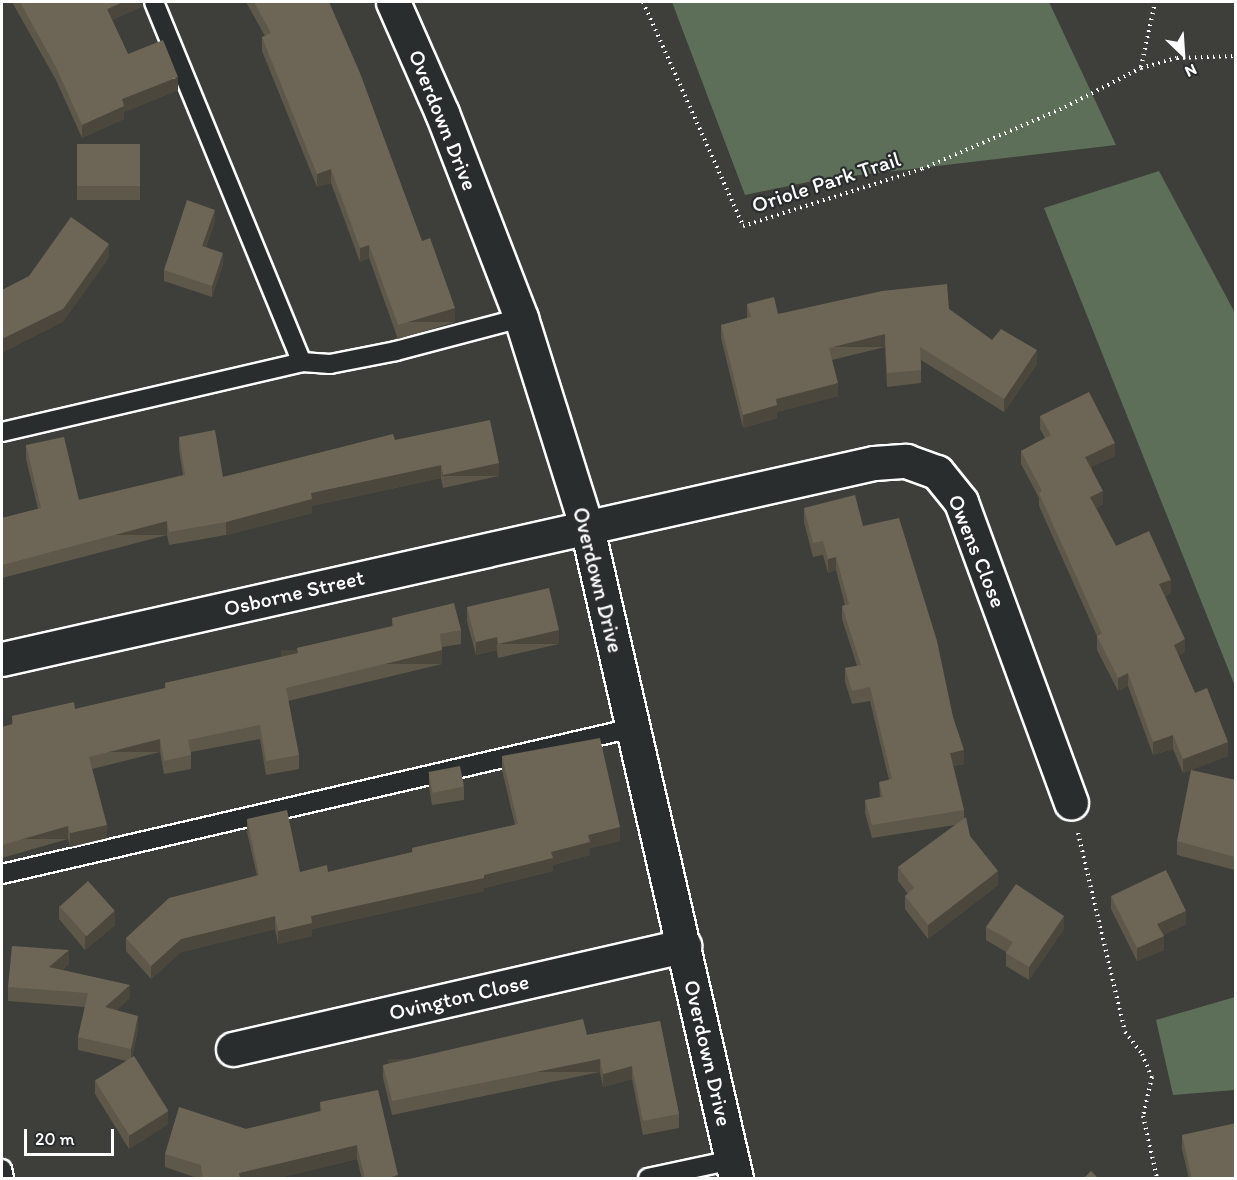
<!DOCTYPE html>
<style>
body{margin:0}
#map{position:relative;width:1237px;height:1180px;overflow:hidden;background:#3e3e3a;font-family:Itim,sans-serif}
div>[style]{position:absolute}
.green>*{inset:0;background:#5d6f58}
.path>*{height:4px;margin-top:-2px;transform-origin:0;background:repeating-linear-gradient(90deg,#fff 0 1.5px,transparent 0 6px)}
.roads{filter:drop-shadow(2px 0 #fff) drop-shadow(-2px 0 #fff) drop-shadow(0 2px #fff) drop-shadow(0 -2px #fff)}
.lane>*{height:18px;margin:-9px;padding:0 9px;transform-origin:9px;border-radius:9px;background:#2a2d2e}
.street>*{height:33px;margin:-16.5px;padding:0 16.5px;transform-origin:16.5px;border-radius:16.5px;background:#2a2d2e}
.secondary>*{height:33px;margin:-16.5px;padding:0 16.5px;transform-origin:16.5px;border-radius:16.5px;background:#2a2d2e}
.wall>*{inset:0;background:#5e584a;transform-origin:0 0}
.shaded-wall>*{inset:0;background:#4c473c;transform-origin:0 0}
.building>*{inset:0;background:#6d6656;transform-origin:0 0}
span{translate:-50% -50%;white-space:nowrap;text-align:center;line-height:1.15;-webkit-text-stroke:4.5px #2a2d2e;paint-order:stroke}
.street-label{font-size:22px;color:#fff}
.frame{position:absolute;inset:0;border:3px solid #fff;pointer-events:none}
.north{position:absolute;left:1153px;top:24px;width:60px;height:60px;-webkit-text-stroke:4px #2a2d2e;paint-order:stroke;rotate:155deg;font-size:16px;font-weight:700;line-height:24px;text-align:center;color:#fff}
.north::after{content:'';display:block;margin:auto;width:21px;height:27px;background:#fff;clip-path:polygon(50% 0,100% 100%,50% 72%,0 100%)}
.scale{position:absolute;left:24px;top:1129px;width:90px;height:27px;box-sizing:border-box;border:3px solid #fff;border-top:0;padding-left:8px;font-size:18px;line-height:21px;white-space:nowrap;color:#fff;-webkit-text-stroke:4px #2a2d2e;paint-order:stroke}
</style>
<div id="map">
<div class="green">
<i style="clip-path:polygon(672px 2px,1049px 2px,1116px 145px,818px 180px,745px 195px)"></i>
<i style="clip-path:polygon(1159px 171px,1235px 313px,1235px 686px,1044px 208px)"></i>
<i style="clip-path:polygon(1235px 997px,1235px 1090px,1173px 1095px,1156px 1020px)"></i>
</div>
<div class="path">
<i style="left:643px;top:2px;width:245px;rotate:65.9deg"></i>
<i style="left:743px;top:226px;width:188px;rotate:-17.7deg"></i>
<i style="left:922px;top:169px;width:156px;rotate:-23.4deg"></i>
<i style="left:1065px;top:107px;width:85px;rotate:-27.2deg"></i>
<i style="left:1141px;top:68px;width:37px;rotate:-16deg"></i>
<i style="left:1177px;top:58px;width:59px;rotate:-1.9deg"></i>
<i style="left:1141px;top:67px;width:66px;rotate:-77.8deg"></i>
<i style="left:1078px;top:833px;width:204px;rotate:76.7deg"></i>
<i style="left:1125px;top:1032px;width:28px;rotate:52deg"></i>
<i style="left:1142px;top:1054px;width:25px;rotate:67deg"></i>
<i style="left:1152px;top:1077px;width:40px;rotate:103deg"></i>
<i style="left:1143px;top:1116px;width:64px;rotate:77.3deg"></i>
</div>
<div class="roads">
<div class="lane">
<i style="left:154px;top:2px;width:389px;rotate:67.7deg"></i>
<i style="left:2px;top:432px;width:308px;rotate:-13.1deg"></i>
<i style="left:302px;top:362px;width:28px;rotate:4deg"></i>
<i style="left:330px;top:364px;width:67px;rotate:-11.1deg"></i>
<i style="left:396px;top:351px;width:129px;rotate:-14.8deg"></i>
<i style="left:2px;top:874px;width:648px;rotate:-13.03deg"></i>
<i style="left:2px;top:1169px;width:9px;rotate:77deg"></i>
<i style="left:648px;top:1178px;width:86px;rotate:-12.1deg"></i>
</div>
<div class="street">
<i style="left:2px;top:659px;width:894px;rotate:-12.67deg"></i>
<i style="left:874px;top:463px;width:32px;rotate:-4deg"></i>
<i style="left:906px;top:461px;width:33px;rotate:20deg"></i>
<i style="left:937px;top:472px;width:38px;rotate:51deg"></i>
<i style="left:961px;top:502px;width:320px;rotate:69.9deg"></i>
<i style="left:233px;top:1049px;width:463px;rotate:-12.9deg"></i>
</div>
<div class="secondary">
<i style="left:393px;top:2px;width:121px;rotate:66.2deg"></i>
<i style="left:442px;top:113px;width:220px;rotate:68.9deg"></i>
<i style="left:521px;top:318px;width:220px;rotate:72.6deg"></i>
<i style="left:587px;top:528px;width:667px;rotate:77.09deg"></i>
</div>
</div>
<div class="wall">
<i style="clip-path:polygon(12px 2px,143px 2px,143px 6px,112px 20px,128px 54px,178px 90px,124px 112px,124px 119px,82px 138px,56px 80px)"></i>
<i style="clip-path:polygon(246px 2px,329px 2px,422px 241px,455px 322px,398px 339px,369px 258px,360px 262px,331px 183px,317px 187px,262px 51px,262px 37px,265px 36px)"></i>
<i style="left:140px;top:144px;width:56px;height:63px;rotate:90deg"></i>
<i style="clip-path:polygon(215px 221px,206px 247px,223px 264px,212px 297px,164px 281px,164px 270px)"></i>
<i style="clip-path:polygon(747px 304px,778px 314px,949px 309px,992px 340px,1037px 364px,1004px 412px,921px 360px,921px 383px,887px 387px,885px 347px,832px 360px,838px 396px,777px 412px,777px 418px,743px 428px,721px 338px,721px 325px,747px 318px)"></i>
<i style="clip-path:polygon(1040px 416px,1115px 456px,1091px 467px,1103px 504px,1096px 508px,1116px 546px,1171px 593px,1165px 596px,1185px 652px,1178px 656px,1195px 693px,1228px 756px,1183px 773px,1173px 749px,1153px 755px,1128px 686px,1118px 691px,1097px 650px,1097px 636px,1039px 506px,1039px 498px,1021px 464px,1021px 451px,1045px 438px,1040px 429px)"></i>
<i style="clip-path:polygon(179px 437px,223px 477px,395px 440px,499px 476px,443px 488px,441px 478px,312px 506px,312px 513px,226px 535px,169px 545px,167px 535px,2px 578px,2px 518px,38px 509px,26px 459px,26px 445px,79px 500px,183px 475px,179px 450px)"></i>
<i style="clip-path:polygon(804px 508px,863px 526px,953px 717px,964px 764px,953px 766px,964px 810px,964px 818px,970px 836px,998px 885px,928px 939px,905px 909px,905px 896px,908px 894px,898px 881px,898px 867px,955px 825px,872px 838px,865px 813px,865px 800px,880px 797px,879px 782px,889px 780px,870px 701px,852px 704px,845px 682px,845px 668px,857px 666px,842px 619px,842px 606px,845px 605px,836px 570px,828px 573px,823px 555px,813px 557px,804px 522px)"></i>
<i style="clip-path:polygon(467px 607px,559px 644px,498px 658px,497px 650px,476px 655px,467px 621px)"></i>
<i style="clip-path:polygon(392px 618px,461px 630px,461px 644px,442px 647px,442px 664px,288px 701px,299px 755px,299px 769px,266px 775px,260px 739px,191px 752px,191px 769px,164px 774px,160px 752px,92px 769px,107px 838px,70px 847px,68px 839px,2px 858px,2px 727px,12px 724px,12px 716px,75px 709px,165px 688px,165px 683px,297px 654px,297px 648px,392px 626px)"></i>
<i style="clip-path:polygon(502px 756px,620px 841px,590px 848px,590px 855px,553px 865px,553px 871px,484px 888px,484px 891px,312px 929px,312px 936px,278px 944px,275px 929px,181px 952px,151px 979px,126px 951px,126px 938px,257px 876px,247px 832px,247px 819px,300px 872px,328px 872px,412px 852px,412px 848px,515px 825px,502px 770px)"></i>
<i style="clip-path:polygon(429px 773px,464px 787px,464px 800px,432px 805px,429px 787px)"></i>
<i style="clip-path:polygon(1236px 780px,1235px 870px,1177px 855px,1177px 841px)"></i>
<i style="clip-path:polygon(1111px 896px,1186px 924px,1163px 935px,1164px 950px,1137px 961px,1111px 909px)"></i>
<i style="clip-path:polygon(59px 906px,115px 925px,85px 950px,59px 919px)"></i>
<i style="clip-path:polygon(986px 927px,1064px 929px,1029px 980px,1006px 966px,1006px 952px,986px 940px)"></i>
<i style="clip-path:polygon(69px 964px,62px 970px,130px 998px,116px 1010px,138px 1029px,132px 1058px,168px 1124px,129px 1149px,95px 1094px,95px 1081px,127px 1061px,78px 1050px,78px 1037px,85px 1007px,8px 1001px,8px 987px)"></i>
<i style="clip-path:polygon(660px 1021px,679px 1114px,679px 1128px,643px 1135px,632px 1079px,603px 1087px,600px 1072px,392px 1115px,383px 1078px,383px 1065px,587px 1035px)"></i>
<i style="clip-path:polygon(320px 1102px,398px 1179px,362px 1179px,357px 1159px,274px 1179px,200px 1179px,165px 1167px,165px 1154px,246px 1129px,320px 1111px)"></i>
<i style="clip-path:polygon(1182px 1135px,1236px 1179px,1189px 1179px,1182px 1149px)"></i>
</div>
<div class="shaded-wall">
<i style="clip-path:polygon(2px 2px,8px 2px,2px 5px)"></i>
<i style="clip-path:polygon(123px 2px,143px 2px,143px 6px,107px 22px,107px 9px)"></i>
<i style="clip-path:polygon(178px 77px,178px 90px,124px 112px,124px 119px,82px 138px,82px 125px,122px 99px)"></i>
<i style="clip-path:polygon(331px 169px,331px 183px,317px 187px,317px 174px)"></i>
<i style="clip-path:polygon(215px 210px,215px 221px,202px 257px,202px 246px)"></i>
<i style="clip-path:polygon(109px 244px,109px 258px,63px 322px,2px 353px,2px 339px)"></i>
<i style="clip-path:polygon(369px 245px,369px 258px,360px 262px,360px 248px)"></i>
<i style="clip-path:polygon(223px 253px,223px 264px,212px 297px,212px 286px)"></i>
<i style="left:455px;top:308px;width:14px;height:59px;rotate:90deg"></i>
<i style="left:885px;top:334px;width:13px;height:58px;rotate:90deg"></i>
<i style="clip-path:polygon(1037px 350px,1037px 364px,1004px 412px,1004px 399px)"></i>
<i style="clip-path:polygon(838px 383px,838px 396px,777px 412px,777px 418px,743px 428px,743px 415px,776px 399px)"></i>
<i style="clip-path:polygon(1115px 443px,1115px 456px,1085px 470px,1085px 457px)"></i>
<i style="left:499px;top:463px;width:13px;height:57px;rotate:90deg"></i>
<i style="clip-path:polygon(441px 465px,441px 478px,312px 506px,312px 513px,226px 535px,226px 522px,311px 493px)"></i>
<i style="clip-path:polygon(1103px 491px,1103px 504px,1090px 511px,1090px 497px)"></i>
<i style="left:167px;top:521px;width:14px;height:160px;rotate:90deg"></i>
<i style="clip-path:polygon(836px 557px,836px 570px,828px 573px,828px 559px)"></i>
<i style="clip-path:polygon(1171px 580px,1171px 593px,1159px 598px,1159px 584px)"></i>
<i style="left:559px;top:630px;width:14px;height:63px;rotate:90deg"></i>
<i style="clip-path:polygon(497px 637px,497px 650px,476px 655px,476px 642px)"></i>
<i style="clip-path:polygon(1185px 639px,1185px 652px,1174px 659px,1174px 645px)"></i>
<i style="left:442px;top:650px;width:14px;height:161px;rotate:90deg"></i>
<i style="clip-path:polygon(1128px 673px,1128px 686px,1118px 691px,1118px 678px)"></i>
<i style="clip-path:polygon(1173px 735px,1173px 749px,1153px 755px,1153px 742px)"></i>
<i style="left:160px;top:739px;width:13px;height:73px;rotate:90deg"></i>
<i style="clip-path:polygon(1228px 742px,1228px 756px,1183px 773px,1183px 759px)"></i>
<i style="clip-path:polygon(964px 750px,964px 764px,950px 767px,950px 753px)"></i>
<i style="clip-path:polygon(107px 825px,107px 838px,70px 847px,70px 833px)"></i>
<i style="left:68px;top:826px;width:13px;height:69px;rotate:90deg"></i>
<i style="clip-path:polygon(620px 827px,620px 841px,590px 848px,590px 855px,553px 865px,553px 871px,484px 888px,484px 891px,312px 929px,312px 936px,278px 944px,278px 931px,311px 916px,484px 875px,551px 852px,588px 835px)"></i>
<i style="clip-path:polygon(998px 871px,998px 885px,928px 939px,928px 925px)"></i>
<i style="clip-path:polygon(115px 911px,115px 925px,85px 950px,85px 937px)"></i>
<i style="clip-path:polygon(1186px 911px,1186px 924px,1157px 938px,1157px 924px)"></i>
<i style="clip-path:polygon(275px 916px,275px 929px,181px 952px,151px 979px,151px 966px,181px 939px)"></i>
<i style="clip-path:polygon(1064px 916px,1064px 929px,1029px 980px,1029px 967px)"></i>
<i style="clip-path:polygon(1164px 936px,1164px 950px,1137px 961px,1137px 948px)"></i>
<i style="clip-path:polygon(69px 950px,69px 964px,49px 980px,49px 967px)"></i>
<i style="clip-path:polygon(130px 985px,130px 998px,105px 1021px,105px 1007px)"></i>
<i style="clip-path:polygon(138px 1016px,138px 1029px,131px 1062px,131px 1049px)"></i>
<i style="left:600px;top:1059px;width:13px;height:212px;rotate:90deg"></i>
<i style="clip-path:polygon(632px 1066px,632px 1079px,603px 1087px,603px 1074px)"></i>
<i style="clip-path:polygon(168px 1111px,168px 1124px,129px 1149px,129px 1135px)"></i>
<i style="clip-path:polygon(357px 1145px,357px 1159px,274px 1179px,239px 1179px,239px 1173px)"></i>
<i style="clip-path:polygon(398px 1175px,398px 1179px,384px 1179px)"></i>
</div>
<div class="building">
<i style="clip-path:polygon(20px 2px,123px 2px,107px 9px,128px 54px,163px 40px,178px 77px,122px 99px,124px 106px,82px 125px,56px 67px)"></i>
<i style="clip-path:polygon(254px 2px,329px 2px,360px 73px,422px 241px,430px 238px,455px 308px,398px 325px,369px 245px,360px 248px,331px 169px,317px 174px,262px 37px,271px 33px)"></i>
<i style="left:140px;top:144px;width:42px;height:63px;rotate:90deg"></i>
<i style="clip-path:polygon(187px 200px,215px 210px,202px 246px,223px 253px,212px 286px,164px 270px)"></i>
<i style="clip-path:polygon(71px 217px,109px 244px,63px 309px,2px 339px,2px 290px,29px 276px)"></i>
<i style="clip-path:polygon(947px 284px,949px 309px,992px 340px,1001px 329px,1037px 350px,1004px 399px,920px 347px,921px 370px,887px 373px,885px 334px,829px 348px,838px 383px,776px 399px,777px 405px,743px 415px,721px 325px,751px 317px,747px 304px,774px 297px,778px 314px,882px 291px)"></i>
<i style="clip-path:polygon(1089px 392px,1115px 443px,1085px 457px,1103px 491px,1090px 497px,1116px 546px,1149px 531px,1171px 580px,1159px 584px,1185px 639px,1174px 645px,1195px 693px,1207px 688px,1228px 742px,1183px 759px,1173px 735px,1153px 742px,1128px 673px,1118px 678px,1097px 636px,1102px 634px,1039px 493px,1042px 491px,1021px 451px,1051px 435px,1040px 416px)"></i>
<i style="clip-path:polygon(490px 420px,499px 463px,443px 475px,441px 465px,311px 493px,312px 499px,226px 522px,169px 532px,167px 521px,2px 565px,2px 518px,41px 508px,26px 445px,64px 437px,79px 500px,185px 475px,179px 437px,215px 430px,223px 477px,393px 434px,395px 440px)"></i>
<i style="clip-path:polygon(855px 495px,863px 526px,899px 518px,937px 641px,953px 717px,964px 750px,950px 753px,964px 810px,872px 825px,865px 800px,883px 797px,879px 782px,892px 779px,870px 687px,852px 691px,845px 668px,861px 665px,842px 606px,849px 604px,836px 557px,828px 559px,823px 541px,813px 543px,804px 508px)"></i>
<i style="clip-path:polygon(549px 588px,559px 630px,498px 644px,497px 637px,476px 642px,467px 607px)"></i>
<i style="clip-path:polygon(454px 603px,461px 630px,440px 634px,442px 650px,286px 688px,299px 755px,266px 761px,260px 725px,188px 740px,191px 755px,164px 761px,160px 739px,89px 757px,107px 825px,70px 833px,68px 826px,2px 845px,2px 727px,13px 724px,12px 716px,74px 702px,75px 709px,166px 688px,165px 683px,298px 653px,297px 648px,394px 626px,392px 618px)"></i>
<i style="clip-path:polygon(600px 738px,620px 827px,588px 835px,590px 842px,551px 852px,553px 858px,484px 875px,484px 878px,311px 916px,312px 923px,278px 931px,275px 916px,181px 939px,151px 966px,126px 938px,169px 898px,259px 875px,247px 819px,287px 810px,300px 872px,327px 865px,328px 872px,413px 852px,412px 848px,518px 824px,502px 756px)"></i>
<i style="left:460px;top:766px;width:21px;height:32px;rotate:79deg"></i>
<i style="clip-path:polygon(1191px 770px,1236px 780px,1235px 857px,1177px 841px)"></i>
<i style="clip-path:polygon(966px 817px,970px 836px,998px 871px,928px 925px,905px 896px,914px 888px,898px 867px)"></i>
<i style="clip-path:polygon(1166px 870px,1186px 911px,1157px 924px,1164px 936px,1137px 948px,1111px 896px)"></i>
<i style="left:88px;top:881px;width:40px;height:38px;rotate:48deg"></i>
<i style="clip-path:polygon(1016px 884px,1064px 916px,1029px 967px,1006px 953px,1013px 942px,986px 927px)"></i>
<i style="clip-path:polygon(12px 946px,69px 950px,49px 967px,130px 985px,105px 1007px,138px 1016px,131px 1049px,78px 1037px,88px 993px,8px 987px)"></i>
<i style="clip-path:polygon(583px 1019px,587px 1035px,660px 1021px,679px 1114px,643px 1121px,632px 1066px,603px 1074px,600px 1059px,392px 1101px,383px 1065px)"></i>
<i style="left:134px;top:1056px;width:65px;height:46px;rotate:58deg"></i>
<i style="clip-path:polygon(378px 1090px,398px 1175px,384px 1179px,365px 1179px,357px 1145px,239px 1173px,240px 1179px,203px 1179px,201px 1165px,165px 1154px,179px 1107px,246px 1129px,322px 1111px,320px 1102px)"></i>
<i style="clip-path:polygon(1236px 1123px,1236px 1179px,1192px 1179px,1182px 1135px)"></i>
<i style="clip-path:polygon(1091px 1171px,1099px 1179px,1083px 1179px)"></i>
</div>
<div class="street-label">
<span style="left:443px;top:120px;rotate:68deg">Overdown Drive</span>
<span style="left:826px;top:182px;rotate:-18deg">Oriole Park Trail</span>
<span style="left:977px;top:551px;rotate:68deg">Owens Close</span>
<span style="left:598px;top:580px;rotate:76deg">Overdown Drive</span>
<span style="left:294px;top:593px;rotate:-13deg">Osborne Street</span>
<span style="left:459px;top:997px;rotate:-13deg">Ovington Close</span>
<span style="left:708px;top:1053px;rotate:77deg">Overdown Drive</span>
</div>
<div class="frame"></div>
<div class="north">N</div>
<div class="scale">20 m</div>
</div>
